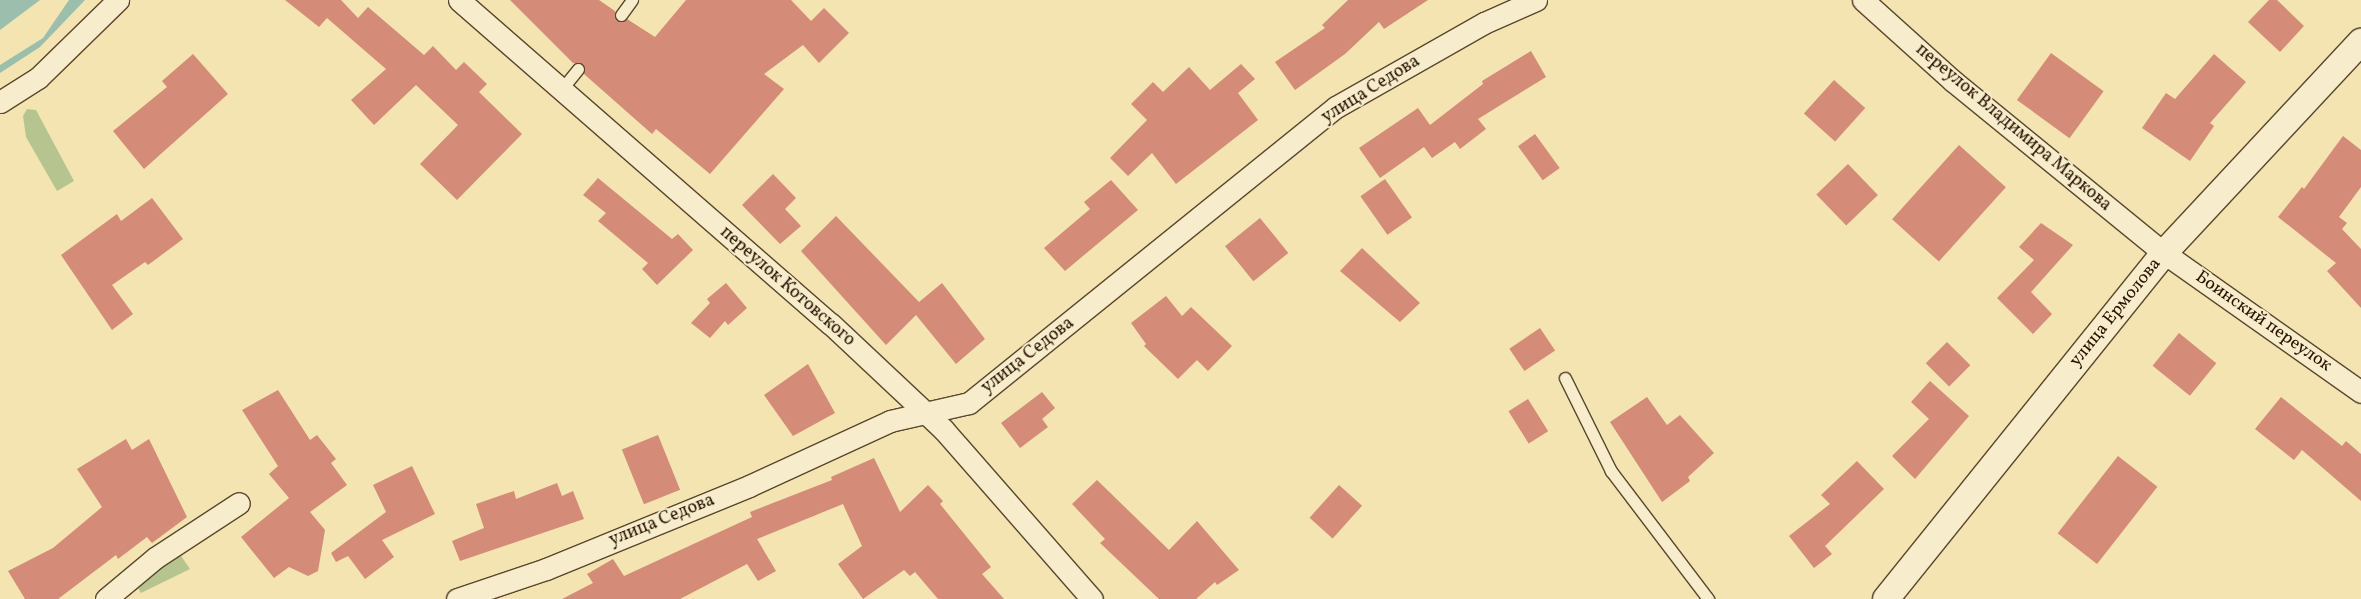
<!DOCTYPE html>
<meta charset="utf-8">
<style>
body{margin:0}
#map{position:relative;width:2361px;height:599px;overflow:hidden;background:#f3e4b1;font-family:Vollkorn,serif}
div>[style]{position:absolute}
.green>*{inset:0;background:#b6c58f}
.water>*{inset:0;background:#9bbead}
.building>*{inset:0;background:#d48b77;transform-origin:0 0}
.roads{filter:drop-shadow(1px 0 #5a472d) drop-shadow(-1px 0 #5a472d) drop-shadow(0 1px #5a472d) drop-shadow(0 -1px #5a472d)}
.service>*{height:11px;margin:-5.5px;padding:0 5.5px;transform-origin:5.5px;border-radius:5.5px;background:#f7edcc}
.minor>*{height:21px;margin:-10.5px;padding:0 10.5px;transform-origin:10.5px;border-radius:10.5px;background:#f7edcc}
.tertiary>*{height:26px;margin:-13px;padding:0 13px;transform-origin:13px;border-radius:13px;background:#f7edcc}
span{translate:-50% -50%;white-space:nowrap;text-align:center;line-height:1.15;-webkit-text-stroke:4px #f7edcc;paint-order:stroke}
.street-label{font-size:18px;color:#271301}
</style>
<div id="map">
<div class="green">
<i style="clip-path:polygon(27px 109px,36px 110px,74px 181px,57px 191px,26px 137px,23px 116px)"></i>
<i style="clip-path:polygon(177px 550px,190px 569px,141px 593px,133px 580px)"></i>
</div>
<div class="water">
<i style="clip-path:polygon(0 0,40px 0,0 30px)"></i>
<i style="clip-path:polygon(69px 0,85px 0,40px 47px,0 73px,0 65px,43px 38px)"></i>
</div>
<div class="building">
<i style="clip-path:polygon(285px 0,341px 0,358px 18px,368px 7px,424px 55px,433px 46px,456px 70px,464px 62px,487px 84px,479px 92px,522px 134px,457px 200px,420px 164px,458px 125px,416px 85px,374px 125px,351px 100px,386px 69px,327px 18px,319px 27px)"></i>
<i style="clip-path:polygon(510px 0,599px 0,615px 11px,617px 21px,627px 19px,655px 37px,686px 0,791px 0,811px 21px,824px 8px,849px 33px,819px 63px,803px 45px,764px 74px,784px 89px,710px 174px,656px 129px,652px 134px,584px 74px,583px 64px,573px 63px)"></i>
<i style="clip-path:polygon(1348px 0,1428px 0,1384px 29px,1379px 22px,1345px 54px,1295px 90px,1275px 62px,1325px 28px,1322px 25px)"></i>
<i style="clip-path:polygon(2269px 0,2277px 0,2304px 26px,2280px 52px,2248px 22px)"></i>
<i style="clip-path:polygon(1531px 51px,1546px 77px,1478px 119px,1486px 129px,1460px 149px,1455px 142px,1432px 158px,1424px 147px,1380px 178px,1359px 148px,1418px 108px,1430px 125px,1483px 84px,1482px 81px)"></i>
<i style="left:2051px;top:53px;width:65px;height:58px;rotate:36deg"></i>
<i style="clip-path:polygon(193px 54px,228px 94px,144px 169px,113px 131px,167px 87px,162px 81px)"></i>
<i style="clip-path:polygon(2214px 54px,2246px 82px,2210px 123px,2214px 126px,2190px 161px,2142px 128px,2166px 93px,2175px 99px)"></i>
<i style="clip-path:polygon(1241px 64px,1255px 79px,1238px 93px,1258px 120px,1176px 184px,1152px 153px,1128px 176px,1110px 158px,1147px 120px,1131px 104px,1153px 82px,1163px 92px,1189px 67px,1210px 90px)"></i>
<i style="left:1834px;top:80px;width:42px;height:45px;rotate:42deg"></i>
<i style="left:1535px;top:134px;width:42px;height:21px;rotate:54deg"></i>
<i style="clip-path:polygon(2343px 136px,2361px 150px,2361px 187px,2339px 217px,2347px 223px,2342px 229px,2361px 249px,2361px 308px,2327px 271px,2336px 263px,2278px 217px,2302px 187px,2304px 189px)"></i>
<i style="left:1959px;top:145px;width:63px;height:100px;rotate:42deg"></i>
<i style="left:1848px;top:164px;width:43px;height:44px;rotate:46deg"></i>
<i style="clip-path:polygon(773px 174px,796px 198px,785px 209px,801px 226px,780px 244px,742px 205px)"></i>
<i style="clip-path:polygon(598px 178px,672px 239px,678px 234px,693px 250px,657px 285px,642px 269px,648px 263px,598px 221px,606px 213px,583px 195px)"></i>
<i style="left:1385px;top:179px;width:47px;height:30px;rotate:55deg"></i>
<i style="clip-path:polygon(1111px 180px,1138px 210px,1065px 271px,1044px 248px,1090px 209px,1084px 202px)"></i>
<i style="clip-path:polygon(152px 198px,183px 239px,148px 265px,145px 262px,112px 285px,133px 314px,112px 330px,61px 255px,117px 214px,121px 221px)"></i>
<i style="clip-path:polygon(836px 216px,919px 302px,942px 283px,985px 339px,956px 364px,916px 315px,886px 345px,801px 251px)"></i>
<i style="left:1260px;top:218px;width:45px;height:45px;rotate:51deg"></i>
<i style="clip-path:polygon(2041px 223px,2073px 245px,2031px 292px,2052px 314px,2033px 334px,1997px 298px,2034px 260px,2019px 247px)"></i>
<i style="clip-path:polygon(1362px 248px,1420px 303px,1400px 322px,1340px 271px)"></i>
<i style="clip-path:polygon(726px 283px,747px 308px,728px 325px,725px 321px,710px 338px,691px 323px,710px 303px,707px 299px)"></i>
<i style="clip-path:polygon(1166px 296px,1182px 316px,1191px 307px,1232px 346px,1208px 371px,1197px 360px,1178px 379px,1144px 346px,1146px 344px,1131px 323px)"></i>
<i style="left:1540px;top:328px;width:27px;height:37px;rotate:56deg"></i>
<i style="left:2179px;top:333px;width:48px;height:42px;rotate:39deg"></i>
<i style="left:1947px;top:342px;width:33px;height:30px;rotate:45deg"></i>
<i style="clip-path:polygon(808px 364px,835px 413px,793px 436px,764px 395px)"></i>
<i style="clip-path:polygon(1930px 381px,1969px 416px,1915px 479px,1892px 456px,1929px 419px,1911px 402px)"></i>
<i style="clip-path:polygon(278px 390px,310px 440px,317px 435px,336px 459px,331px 463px,347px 485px,310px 512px,325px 530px,318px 571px,308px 576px,289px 567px,274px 578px,241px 537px,289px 498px,269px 474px,278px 466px,242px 410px)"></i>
<i style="clip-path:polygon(1042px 392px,1055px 408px,1042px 419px,1048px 427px,1020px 448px,1001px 423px)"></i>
<i style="clip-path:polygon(1647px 397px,1667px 425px,1680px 415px,1714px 453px,1688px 477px,1690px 481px,1662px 502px,1610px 422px)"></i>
<i style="clip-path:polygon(2281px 397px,2342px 446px,2346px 441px,2361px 454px,2361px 501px,2302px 450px,2294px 460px,2255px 429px)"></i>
<i style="left:1528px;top:399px;width:38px;height:23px;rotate:58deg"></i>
<i style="left:658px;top:435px;width:59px;height:39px;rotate:68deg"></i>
<i style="clip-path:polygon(126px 439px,132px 450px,149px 439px,187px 517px,152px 543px,147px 537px,118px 559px,116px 555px,58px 599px,25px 599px,8px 571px,53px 548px,102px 507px,77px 469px)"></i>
<i style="left:2118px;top:456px;width:50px;height:98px;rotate:38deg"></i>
<i style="clip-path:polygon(874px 458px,900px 512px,928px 485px,943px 501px,940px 504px,991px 567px,982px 574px,1004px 599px,938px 599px,915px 572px,910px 576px,904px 570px,863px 599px,838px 564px,862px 546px,843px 504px,757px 539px,776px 571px,758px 581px,747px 564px,680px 599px,562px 599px,593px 583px,587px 574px,613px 559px,624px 576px,752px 517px,750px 512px,832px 480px,831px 477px)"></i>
<i style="clip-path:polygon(1857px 461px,1884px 489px,1825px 546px,1832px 554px,1814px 568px,1789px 536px,1830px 504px,1821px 495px)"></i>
<i style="clip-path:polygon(412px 466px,435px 514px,382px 540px,394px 557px,365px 579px,348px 556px,336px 562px,331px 553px,386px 512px,373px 485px)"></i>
<i style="clip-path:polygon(1097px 480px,1169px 550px,1197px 521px,1239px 570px,1217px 585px,1215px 582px,1196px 599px,1159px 599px,1100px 543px,1105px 539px,1072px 504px)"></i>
<i style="clip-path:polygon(557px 483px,562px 496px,573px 491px,584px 519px,460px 561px,452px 541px,484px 528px,476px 504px,514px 491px,516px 499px)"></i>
<i style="left:1339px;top:485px;width:31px;height:44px;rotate:42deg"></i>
</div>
<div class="roads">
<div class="service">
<i style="left:621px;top:15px;width:19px;rotate:-54deg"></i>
<i style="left:561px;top:90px;width:27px;rotate:-51deg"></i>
<i style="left:1565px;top:378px;width:104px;rotate:63.7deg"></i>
<i style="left:1611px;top:471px;width:161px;rotate:52.8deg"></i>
</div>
<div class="minor">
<i style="left:459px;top:0;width:493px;rotate:41.1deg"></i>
<i style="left:831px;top:324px;width:154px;rotate:43.2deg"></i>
<i style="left:943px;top:429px;width:226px;rotate:48.8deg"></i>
<i style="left:1863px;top:0;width:121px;rotate:42deg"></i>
<i style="left:1953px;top:81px;width:272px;rotate:39.2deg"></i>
<i style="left:2164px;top:253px;width:241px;rotate:35.2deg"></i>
<i style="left:0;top:102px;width:45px;rotate:-32.3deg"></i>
<i style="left:38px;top:78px;width:112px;rotate:-44.3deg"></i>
<i style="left:106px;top:599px;width:64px;rotate:-39.9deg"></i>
<i style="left:155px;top:558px;width:100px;rotate:-33.2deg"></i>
<i style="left:457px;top:599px;width:94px;rotate:-18.6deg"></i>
<i style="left:546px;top:569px;width:219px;rotate:-22.2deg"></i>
<i style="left:749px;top:486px;width:155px;rotate:-24.7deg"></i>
<i style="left:890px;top:421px;width:81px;rotate:-12.8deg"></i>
<i style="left:969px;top:403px;width:471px;rotate:-38.9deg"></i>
<i style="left:1336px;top:107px;width:170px;rotate:-29.6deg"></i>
<i style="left:1484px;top:23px;width:57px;rotate:-23.9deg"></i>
</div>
<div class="tertiary">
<i style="left:1886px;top:599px;width:444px;rotate:-51.2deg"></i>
<i style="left:2164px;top:253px;width:289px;rotate:-47deg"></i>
</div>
</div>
<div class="street-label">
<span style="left:1371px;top:90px;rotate:-32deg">улица Седова</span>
<span style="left:2013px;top:128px;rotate:40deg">переулок Владимира Маркова</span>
<span style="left:787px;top:287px;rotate:41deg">переулок Котовского</span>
<span style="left:2116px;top:313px;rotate:-51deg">улица Ермолова</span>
<span style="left:2263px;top:322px;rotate:35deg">Боинский переулок</span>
<span style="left:1028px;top:356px;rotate:-38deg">улица Седова</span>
<span style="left:662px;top:521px;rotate:-22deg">улица Седова</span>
</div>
</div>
